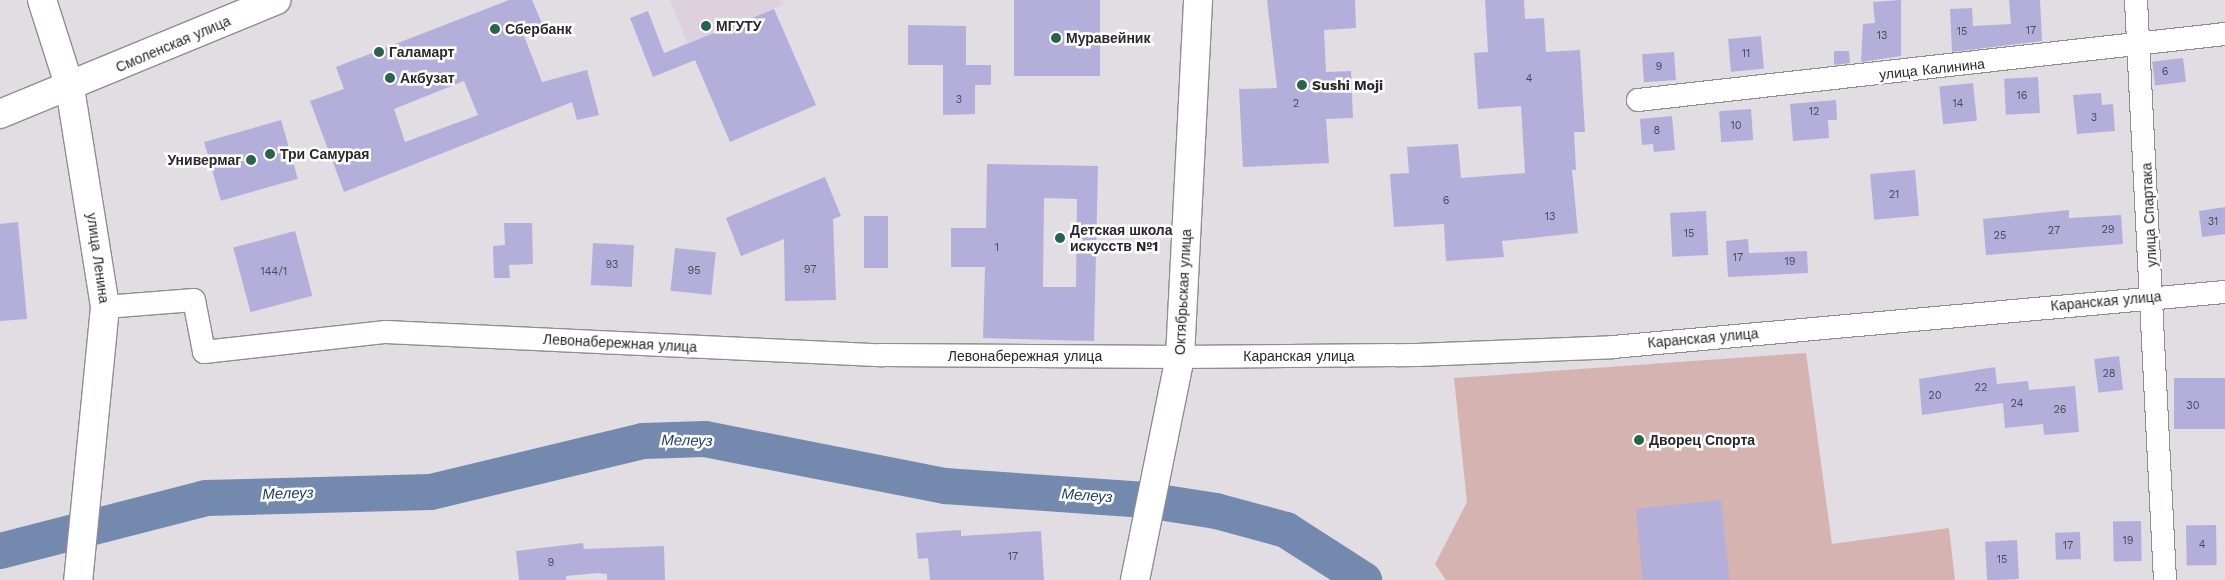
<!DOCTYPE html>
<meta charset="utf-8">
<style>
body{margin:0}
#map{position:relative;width:2225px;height:580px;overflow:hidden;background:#e2dce3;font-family:"Work Sans",sans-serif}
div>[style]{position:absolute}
.built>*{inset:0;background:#ddd1de}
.green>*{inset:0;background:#d5b3b0}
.river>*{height:36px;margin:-18px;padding:0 18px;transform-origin:18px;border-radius:18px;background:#738aae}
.building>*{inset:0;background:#b4afda;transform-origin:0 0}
.roads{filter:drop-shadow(1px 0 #918c92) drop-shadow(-1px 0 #918c92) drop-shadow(0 1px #918c92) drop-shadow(0 -1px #918c92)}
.minor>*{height:22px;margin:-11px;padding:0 11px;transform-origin:11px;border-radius:11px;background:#fff}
.tertiary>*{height:28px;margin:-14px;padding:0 14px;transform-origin:14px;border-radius:14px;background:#fff}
.secondary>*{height:28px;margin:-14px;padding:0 14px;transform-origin:14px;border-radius:14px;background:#fff}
.dots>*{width:14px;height:14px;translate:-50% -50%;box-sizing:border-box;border:2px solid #fff;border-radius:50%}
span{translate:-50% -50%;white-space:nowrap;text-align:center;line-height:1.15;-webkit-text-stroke:5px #fff;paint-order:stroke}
.number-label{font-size:11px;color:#4c4a56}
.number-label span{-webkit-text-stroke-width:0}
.poi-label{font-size:14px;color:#2a282a;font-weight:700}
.left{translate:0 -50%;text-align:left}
.right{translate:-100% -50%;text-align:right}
.street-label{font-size:14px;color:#2a282a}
.water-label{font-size:15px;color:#203e6e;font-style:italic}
</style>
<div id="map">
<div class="built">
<i style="clip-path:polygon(670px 0,782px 0,784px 4px,688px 44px)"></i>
</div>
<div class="green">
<i style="clip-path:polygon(1806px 353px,1832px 544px,1949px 528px,1955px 580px,1446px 580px,1435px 564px,1467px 502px,1454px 378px)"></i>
</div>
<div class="river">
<i style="left:0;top:551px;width:213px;rotate:-14.4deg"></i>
<i style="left:206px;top:498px;width:225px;rotate:-1.5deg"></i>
<i style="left:431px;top:492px;width:218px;rotate:-13.5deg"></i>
<i style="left:643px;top:441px;width:62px;rotate:-1.8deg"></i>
<i style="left:705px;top:439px;width:245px;rotate:11.1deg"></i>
<i style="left:945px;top:486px;width:201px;rotate:4deg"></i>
<i style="left:1146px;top:500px;width:71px;rotate:8.9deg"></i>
<i style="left:1216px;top:511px;width:73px;rotate:15.2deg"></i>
<i style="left:1286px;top:530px;width:93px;rotate:32.7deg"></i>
</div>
<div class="building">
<i style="clip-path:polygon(evenodd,509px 0,532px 0,544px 28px,524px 36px,542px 82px,587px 70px,599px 115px,577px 120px,572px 102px,344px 192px,310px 101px,344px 89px,336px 67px,509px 0,464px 81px,478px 115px,405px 142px,394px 109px,464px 81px)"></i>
<i style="left:1014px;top:0;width:86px;height:76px"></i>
<i style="clip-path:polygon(1267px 0,1355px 0,1356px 28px,1324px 30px,1326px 72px,1351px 71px,1353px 118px,1326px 119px,1329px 163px,1243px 167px,1239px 89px,1277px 88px)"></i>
<i style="clip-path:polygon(1485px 0,1524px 0,1525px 19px,1544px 18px,1546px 52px,1580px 50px,1585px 132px,1574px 132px,1576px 170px,1572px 170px,1578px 233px,1502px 241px,1504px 257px,1446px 261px,1444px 224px,1394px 227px,1390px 174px,1409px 173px,1407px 147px,1458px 144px,1461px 178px,1525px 173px,1521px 106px,1478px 109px,1474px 53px,1488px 52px)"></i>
<i style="clip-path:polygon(1901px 0,1901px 56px,1861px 62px,1863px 24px,1875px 23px,1873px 2px)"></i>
<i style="clip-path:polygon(2009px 0,2040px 0,2042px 41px,1952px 52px,1950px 9px,1972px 8px,1973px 26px,2011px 24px)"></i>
<i style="clip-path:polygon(774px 9px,816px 105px,730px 142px,695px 60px,653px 77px,630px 18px,648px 11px,664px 53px)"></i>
<i style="clip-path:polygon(908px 25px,966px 26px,966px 65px,991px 65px,991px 85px,975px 85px,975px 114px,943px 115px,943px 65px,908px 65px)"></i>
<i style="left:1761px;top:36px;width:33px;height:33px;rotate:85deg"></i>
<i style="clip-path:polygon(1834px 51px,1849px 51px,1850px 63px,1834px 65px)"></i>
<i style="left:1674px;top:52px;width:28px;height:32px;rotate:86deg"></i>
<i style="left:2183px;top:58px;width:24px;height:31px;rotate:83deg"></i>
<i style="left:2038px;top:77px;width:36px;height:34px;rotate:87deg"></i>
<i style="left:1973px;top:83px;width:38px;height:34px;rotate:84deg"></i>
<i style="clip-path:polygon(2101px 93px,2102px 105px,2113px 104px,2115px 131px,2077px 134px,2073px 95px)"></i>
<i style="clip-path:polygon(1836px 100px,1837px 120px,1828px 120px,1829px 138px,1793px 141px,1790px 104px)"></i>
<i style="left:1751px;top:109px;width:31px;height:32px;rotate:86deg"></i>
<i style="clip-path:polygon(1672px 116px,1675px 150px,1654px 152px,1653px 144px,1642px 145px,1640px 119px)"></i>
<i style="left:281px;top:120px;width:61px;height:80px;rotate:74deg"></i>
<i style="clip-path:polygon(evenodd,987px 164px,1098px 166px,1094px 341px,983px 338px,985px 267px,951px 267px,951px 228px,986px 228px,987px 164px,1044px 198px,1077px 199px,1076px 287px,1043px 287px,1044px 198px)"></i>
<i style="left:1915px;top:170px;width:46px;height:45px;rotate:85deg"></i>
<i style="clip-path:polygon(825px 177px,841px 216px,833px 219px,836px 300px,785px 301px,784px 239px,741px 256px,726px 218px)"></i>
<i style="clip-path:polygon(2225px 207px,2225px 234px,2202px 237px,2199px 211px)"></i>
<i style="clip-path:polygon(2069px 210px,2069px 218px,2121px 215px,2123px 244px,1986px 255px,1983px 219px)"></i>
<i style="left:1706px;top:211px;width:44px;height:36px;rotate:87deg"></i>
<i style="left:864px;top:216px;width:24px;height:52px"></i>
<i style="clip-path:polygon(18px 222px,27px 319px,0 321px,0 224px)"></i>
<i style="clip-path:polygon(504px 223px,532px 223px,533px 264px,509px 265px,510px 278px,494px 278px,493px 246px,505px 245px)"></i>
<i style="left:295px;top:231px;width:67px;height:64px;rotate:75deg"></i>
<i style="clip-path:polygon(1748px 239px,1749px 253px,1807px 251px,1808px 273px,1728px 277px,1726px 241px)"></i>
<i style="left:593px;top:243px;width:41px;height:42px;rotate:3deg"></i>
<i style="left:675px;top:248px;width:41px;height:43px;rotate:6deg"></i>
<i style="left:2119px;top:356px;width:34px;height:25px;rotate:83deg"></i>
<i style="clip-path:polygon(1995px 367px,1997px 384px,2028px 381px,2029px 390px,2075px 386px,2079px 432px,2044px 435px,2043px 424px,2005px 428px,2003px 403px,1922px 415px,1919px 379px)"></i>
<i style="left:2225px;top:378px;width:51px;height:51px;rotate:90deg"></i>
<i style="left:1721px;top:500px;width:81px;height:86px;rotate:84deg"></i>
<i style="left:2141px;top:521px;width:40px;height:28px;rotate:89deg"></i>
<i style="left:2216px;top:525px;width:40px;height:30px;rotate:89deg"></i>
<i style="clip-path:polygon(961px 530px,961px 536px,1041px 531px,1044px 580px,930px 580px,928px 558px,918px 559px,916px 533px)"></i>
<i style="left:2080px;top:532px;width:27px;height:25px;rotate:88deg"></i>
<i style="left:2017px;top:540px;width:39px;height:32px;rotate:87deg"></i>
<i style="clip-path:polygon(583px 543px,584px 549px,664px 546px,665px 580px,607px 580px,607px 574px,598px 573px,566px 576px,566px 580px,519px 580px,516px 551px)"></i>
</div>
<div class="roads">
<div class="minor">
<i style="left:2136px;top:0;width:581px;rotate:87.14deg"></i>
<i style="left:1638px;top:100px;width:591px;rotate:-6.42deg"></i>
<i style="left:105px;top:307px;width:89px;rotate:-4.5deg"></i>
<i style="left:194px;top:300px;width:53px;rotate:79.1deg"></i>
<i style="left:204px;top:352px;width:183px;rotate:-6.3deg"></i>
<i style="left:386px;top:332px;width:496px;rotate:2.7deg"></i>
<i style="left:881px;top:355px;width:299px;rotate:0.4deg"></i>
<i style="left:1180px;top:357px;width:237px;rotate:-0.5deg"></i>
<i style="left:1417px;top:355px;width:196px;rotate:-2.3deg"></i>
<i style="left:1613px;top:347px;width:614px;rotate:-5.14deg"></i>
</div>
<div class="tertiary">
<i style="left:1135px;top:580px;width:227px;rotate:-78.6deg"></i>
<i style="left:1180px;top:357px;width:357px;rotate:-87.1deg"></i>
</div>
<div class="secondary">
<i style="left:42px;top:0;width:92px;rotate:72.3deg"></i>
<i style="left:70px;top:88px;width:222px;rotate:80.9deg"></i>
<i style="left:105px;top:307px;width:274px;rotate:95.6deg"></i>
<i style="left:0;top:114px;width:299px;rotate:-22.4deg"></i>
</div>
</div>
<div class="dots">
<i style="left:706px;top:26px;background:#27634d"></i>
<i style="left:495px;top:29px;background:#27634d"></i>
<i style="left:1056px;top:38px;background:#27634d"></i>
<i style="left:379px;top:52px;background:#27634d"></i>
<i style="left:390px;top:78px;background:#27634d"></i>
<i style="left:1302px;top:85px;background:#27634d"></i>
<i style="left:270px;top:154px;background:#27634d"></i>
<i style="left:251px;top:160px;background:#27634d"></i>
<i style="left:1060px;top:238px;background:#27634d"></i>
<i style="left:1639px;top:440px;background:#27634d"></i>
</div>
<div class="number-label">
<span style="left:2031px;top:31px">17</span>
<span style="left:1962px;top:32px">15</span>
<span style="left:1882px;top:36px">13</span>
<span style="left:1746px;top:54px">11</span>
<span style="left:1659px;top:67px">9</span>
<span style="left:2165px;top:72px">6</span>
<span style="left:1529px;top:79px">4</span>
<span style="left:2022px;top:96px">16</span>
<span style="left:959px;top:100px">3</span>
<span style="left:1296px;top:104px">2</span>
<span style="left:1958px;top:104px">14</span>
<span style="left:1814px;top:112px">12</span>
<span style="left:2094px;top:118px">3</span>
<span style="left:1736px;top:126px">10</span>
<span style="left:1657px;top:131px">8</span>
<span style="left:1894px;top:195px">21</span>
<span style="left:1446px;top:201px">6</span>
<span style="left:1550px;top:217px">13</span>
<span style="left:2213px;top:222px">31</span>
<span style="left:2108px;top:230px">29</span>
<span style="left:2054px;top:231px">27</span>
<span style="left:1689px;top:234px">15</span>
<span style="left:2000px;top:236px">25</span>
<span style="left:997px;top:248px">1</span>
<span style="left:1738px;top:258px">17</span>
<span style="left:1790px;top:262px">19</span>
<span style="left:612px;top:265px">93</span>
<span style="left:810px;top:270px">97</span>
<span style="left:694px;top:271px">95</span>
<span style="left:274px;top:272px">144/1</span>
<span style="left:2109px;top:374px">28</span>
<span style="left:1981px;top:388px">22</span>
<span style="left:1935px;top:396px">20</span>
<span style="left:2017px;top:404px">24</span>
<span style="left:2193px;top:406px">30</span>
<span style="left:2060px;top:410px">26</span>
<span style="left:2128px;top:541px">19</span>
<span style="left:2202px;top:545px">4</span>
<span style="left:2068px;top:546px">17</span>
<span style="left:1013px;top:557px">17</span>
<span style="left:2002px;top:560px">15</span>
<span style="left:551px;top:563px">9</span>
</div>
<div class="poi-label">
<span class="left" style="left:716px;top:26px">МГУТУ</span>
<span class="left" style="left:505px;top:29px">Сбербанк</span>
<span class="left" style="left:1066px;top:38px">Муравейник</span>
<span class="left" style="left:389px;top:52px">Галамарт</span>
<span class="left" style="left:400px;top:78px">Акбузат</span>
<span class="left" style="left:1312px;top:85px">Sushi Moji</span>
<span class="left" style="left:280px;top:154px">Три Самурая</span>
<span class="right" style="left:241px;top:160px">Универмаг</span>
<span class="left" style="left:1070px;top:238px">Детская школа<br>искусств №1</span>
<span class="left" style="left:1649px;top:440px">Дворец Спорта</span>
</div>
<div class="street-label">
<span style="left:173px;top:44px;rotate:-23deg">Смоленская улица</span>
<span style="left:1932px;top:69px;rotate:-6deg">улица Калинина</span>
<span style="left:2149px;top:215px;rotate:-93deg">улица Спартака</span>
<span style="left:98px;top:258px;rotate:82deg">улица Ленина</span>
<span style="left:1183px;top:292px;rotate:-87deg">Октябрьская улица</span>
<span style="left:2106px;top:301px;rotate:-5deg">Каранская улица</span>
<span style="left:1703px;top:338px;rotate:-5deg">Каранская улица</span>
<span style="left:620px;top:343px;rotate:3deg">Левонабережная улица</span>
<span style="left:1025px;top:356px">Левонабережная улица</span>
<span style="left:1299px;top:356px">Каранская улица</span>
</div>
<div class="water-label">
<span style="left:687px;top:441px;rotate:1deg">Мелеуз</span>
<span style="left:288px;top:494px;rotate:-2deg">Мелеуз</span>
<span style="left:1087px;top:496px;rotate:4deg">Мелеуз</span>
</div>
</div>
